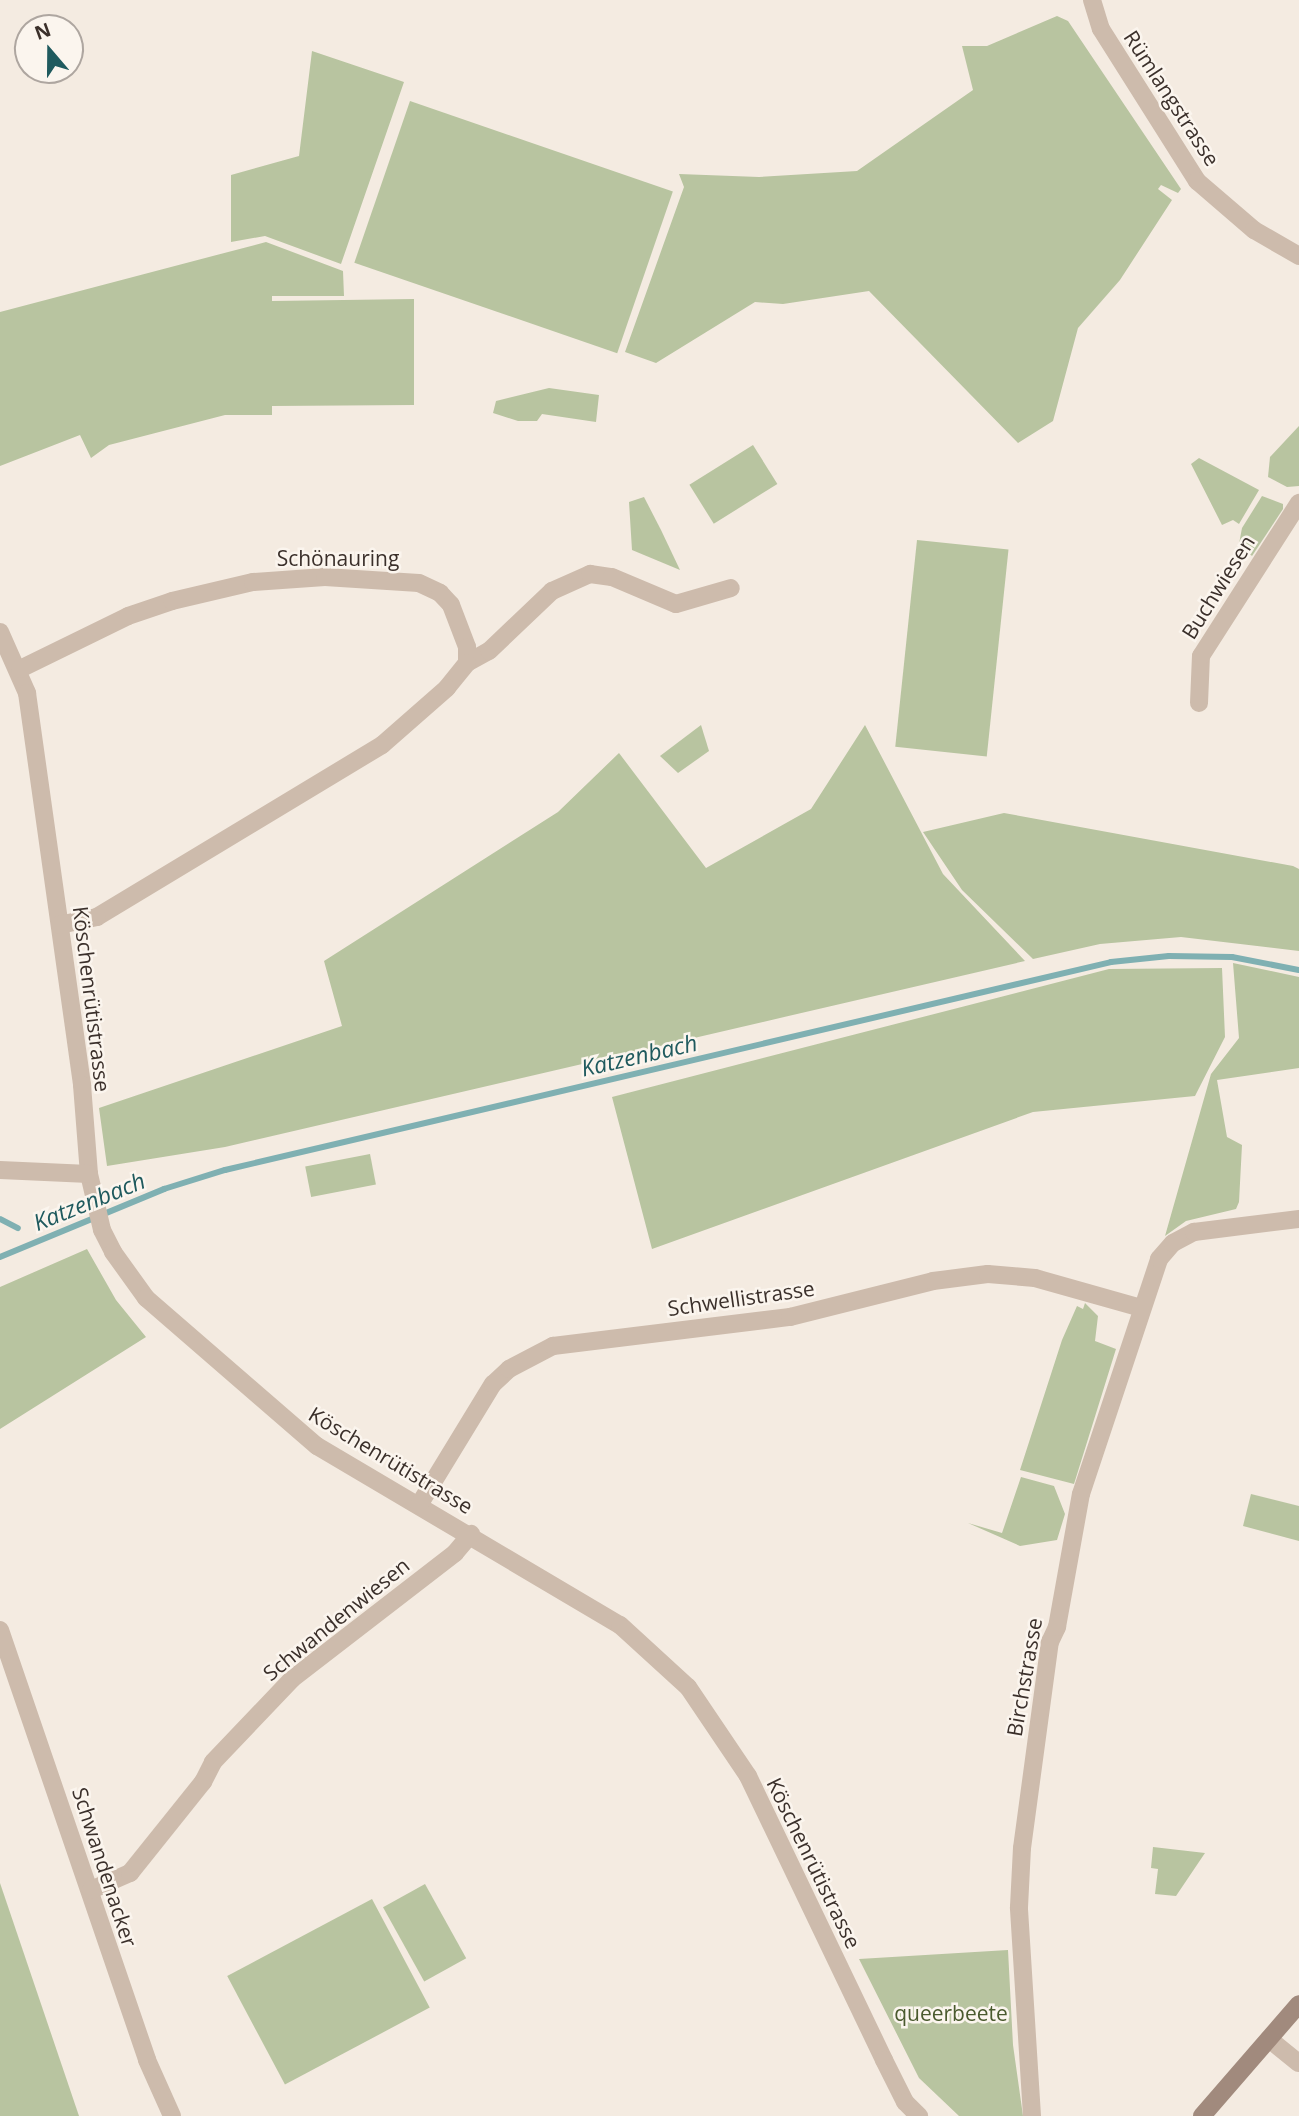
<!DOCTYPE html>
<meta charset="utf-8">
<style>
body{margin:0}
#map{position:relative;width:1299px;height:2116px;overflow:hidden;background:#f4ebe1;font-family:"Open Sans",sans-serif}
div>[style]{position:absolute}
.green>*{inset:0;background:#b8c4a0;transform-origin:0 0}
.stream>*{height:6px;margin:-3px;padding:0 3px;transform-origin:3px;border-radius:3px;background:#7fb0b2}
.street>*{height:18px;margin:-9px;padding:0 9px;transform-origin:9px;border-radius:9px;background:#cdbbac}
.secondary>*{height:18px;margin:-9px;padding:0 9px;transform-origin:9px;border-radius:9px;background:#a18a7d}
span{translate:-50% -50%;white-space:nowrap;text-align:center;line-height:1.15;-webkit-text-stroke:5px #fbf5ee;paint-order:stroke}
.street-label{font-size:21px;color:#3b302b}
.park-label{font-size:21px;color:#4a5a2e}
.water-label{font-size:23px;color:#1f5a5e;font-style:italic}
.north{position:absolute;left:14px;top:14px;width:70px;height:70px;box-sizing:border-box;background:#fbf5ee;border:2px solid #aea6a0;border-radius:50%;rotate:340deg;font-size:19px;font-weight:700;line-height:28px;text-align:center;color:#3b302b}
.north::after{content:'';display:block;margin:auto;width:24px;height:32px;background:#1f5a5e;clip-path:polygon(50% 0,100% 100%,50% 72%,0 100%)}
</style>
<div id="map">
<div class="green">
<i style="clip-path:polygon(1057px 16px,1068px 21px,1181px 189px,1178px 193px,1161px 185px,1158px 189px,1172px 200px,1120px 280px,1078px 328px,1053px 421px,1018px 443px,869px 291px,783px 304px,755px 302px,656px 363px,625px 352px,684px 187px,679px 174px,759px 177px,857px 171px,973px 90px,962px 46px,987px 46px)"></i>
<i style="clip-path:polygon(312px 51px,404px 82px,341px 264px,265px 236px,231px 242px,231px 175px,299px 156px)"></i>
<i style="left:410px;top:101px;width:278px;height:171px;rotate:19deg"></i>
<i style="clip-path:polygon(266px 242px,343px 271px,344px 296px,272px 296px,272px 301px,414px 299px,414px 405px,272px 406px,272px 415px,225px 415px,109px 445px,91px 458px,80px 435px,0 466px,0 312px)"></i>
<i style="clip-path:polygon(549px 388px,599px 395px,596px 422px,542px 414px,537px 421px,518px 421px,493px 413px,496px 401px)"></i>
<i style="clip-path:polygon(1299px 426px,1299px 486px,1287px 487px,1268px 477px,1270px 457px)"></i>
<i style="left:753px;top:445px;width:46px;height:75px;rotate:58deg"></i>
<i style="clip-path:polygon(1199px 458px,1259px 490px,1239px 524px,1233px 520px,1222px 525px,1191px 464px)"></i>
<i style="clip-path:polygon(1262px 496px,1283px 504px,1283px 509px,1252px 556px,1239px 544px,1242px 528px)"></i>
<i style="clip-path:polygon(644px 497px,661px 530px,680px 570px,632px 550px,629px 502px)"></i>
<i style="left:917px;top:540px;width:92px;height:208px;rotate:6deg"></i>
<i style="clip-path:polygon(701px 725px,709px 751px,678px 773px,660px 756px)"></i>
<i style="clip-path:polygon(865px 725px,943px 874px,1025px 961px,225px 1147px,107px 1166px,99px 1108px,342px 1026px,324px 961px,558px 812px,619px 753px,706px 868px,811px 809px)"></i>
<i style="clip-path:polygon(1004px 813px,1293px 866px,1299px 869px,1299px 951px,1181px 937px,1100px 944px,1033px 959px,962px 890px,923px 832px)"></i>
<i style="clip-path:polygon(1233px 963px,1299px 977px,1299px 1068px,1217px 1080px,1227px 1137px,1242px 1145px,1239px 1202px,1236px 1209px,1186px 1221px,1165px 1236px,1211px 1074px,1239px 1038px)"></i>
<i style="clip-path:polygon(1222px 968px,1225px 1037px,1195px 1096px,1033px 1112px,652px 1249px,612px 1097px,1109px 969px)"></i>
<i style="left:370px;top:1154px;width:31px;height:66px;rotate:79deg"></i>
<i style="clip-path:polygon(87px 1249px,116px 1300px,146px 1337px,0 1429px,0 1287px)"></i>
<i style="clip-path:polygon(1085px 1303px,1098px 1316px,1095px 1341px,1116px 1349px,1074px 1484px,1020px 1470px,1062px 1340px,1077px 1306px,1083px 1309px)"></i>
<i style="clip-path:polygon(1021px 1477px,1054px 1486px,1065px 1514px,1057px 1540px,1020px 1546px,968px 1523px,1002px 1533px)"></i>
<i style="clip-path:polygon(1251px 1494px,1299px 1506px,1299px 1541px,1243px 1526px)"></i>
<i style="clip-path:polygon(1153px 1847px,1205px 1853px,1176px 1896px,1155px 1894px,1158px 1869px,1151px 1868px)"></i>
<i style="clip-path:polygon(0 1883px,79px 2116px,0 2116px)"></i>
<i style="left:425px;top:1884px;width:85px;height:48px;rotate:61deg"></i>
<i style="left:372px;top:1899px;width:123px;height:164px;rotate:62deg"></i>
<i style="clip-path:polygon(1008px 1950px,1013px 2045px,1023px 2116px,959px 2116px,919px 2078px,859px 1959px)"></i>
</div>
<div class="stream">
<i style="left:0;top:1219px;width:20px;rotate:27deg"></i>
<i style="left:0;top:1257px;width:178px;rotate:-22.5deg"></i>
<i style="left:164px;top:1189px;width:64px;rotate:-17.3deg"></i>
<i style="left:225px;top:1170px;width:910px;rotate:-13.21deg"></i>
<i style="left:1111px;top:962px;width:58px;rotate:-5.9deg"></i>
<i style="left:1169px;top:956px;width:63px;rotate:0.9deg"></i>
<i style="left:1232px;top:957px;width:68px;rotate:11deg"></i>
</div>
<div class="street">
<i style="left:1092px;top:0;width:30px;rotate:73deg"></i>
<i style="left:1101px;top:29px;width:180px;rotate:57.7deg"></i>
<i style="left:1197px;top:181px;width:75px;rotate:40.7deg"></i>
<i style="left:1254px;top:230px;width:52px;rotate:30deg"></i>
<i style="left:0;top:632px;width:67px;rotate:66.1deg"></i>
<i style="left:27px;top:693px;width:396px;rotate:82deg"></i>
<i style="left:82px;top:1085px;width:89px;rotate:85.5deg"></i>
<i style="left:89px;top:1174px;width:57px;rotate:76.9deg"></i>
<i style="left:102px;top:1230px;width:25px;rotate:63deg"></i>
<i style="left:113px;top:1252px;width:57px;rotate:54.3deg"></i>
<i style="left:146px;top:1298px;width:226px;rotate:40.9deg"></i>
<i style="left:317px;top:1446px;width:352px;rotate:30.6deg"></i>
<i style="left:620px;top:1625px;width:92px;rotate:42.4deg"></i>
<i style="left:688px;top:1687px;width:107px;rotate:56deg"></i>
<i style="left:748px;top:1776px;width:315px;rotate:64.4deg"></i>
<i style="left:884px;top:2060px;width:47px;rotate:63.4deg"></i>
<i style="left:905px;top:2102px;width:20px;rotate:45deg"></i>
<i style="left:467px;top:663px;width:25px;rotate:-29deg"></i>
<i style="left:489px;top:651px;width:87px;rotate:-43.6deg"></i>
<i style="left:552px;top:591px;width:42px;rotate:-24.1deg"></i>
<i style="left:590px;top:574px;width:22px;rotate:8deg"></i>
<i style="left:612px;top:577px;width:69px;rotate:22.9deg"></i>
<i style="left:676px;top:604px;width:57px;rotate:-16.2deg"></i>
<i style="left:20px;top:669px;width:120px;rotate:-26.1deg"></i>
<i style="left:128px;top:616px;width:46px;rotate:-18.8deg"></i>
<i style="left:172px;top:601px;width:83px;rotate:-13.2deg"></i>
<i style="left:253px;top:582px;width:72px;rotate:-4deg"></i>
<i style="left:325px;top:577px;width:94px;rotate:3.7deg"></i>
<i style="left:419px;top:583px;width:23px;rotate:25deg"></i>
<i style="left:440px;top:593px;width:16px;rotate:47deg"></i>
<i style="left:451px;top:605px;width:45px;rotate:69.1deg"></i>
<i style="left:467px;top:647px;width:16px;rotate:90deg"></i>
<i style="left:467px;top:663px;width:32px;rotate:129deg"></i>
<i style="left:447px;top:688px;width:86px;rotate:138.8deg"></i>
<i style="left:382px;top:745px;width:333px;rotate:148.9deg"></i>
<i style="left:97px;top:917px;width:38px;rotate:168deg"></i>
<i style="left:1199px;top:703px;width:47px;rotate:-87.6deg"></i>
<i style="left:1201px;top:656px;width:182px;rotate:-57.4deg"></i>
<i style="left:0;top:1170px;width:89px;rotate:2.6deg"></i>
<i style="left:419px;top:1505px;width:142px;rotate:-58.6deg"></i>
<i style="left:493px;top:1384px;width:22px;rotate:-43deg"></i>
<i style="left:509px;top:1369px;width:50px;rotate:-27.6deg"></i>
<i style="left:553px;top:1346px;width:239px;rotate:-7deg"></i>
<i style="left:790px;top:1317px;width:147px;rotate:-14.1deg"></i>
<i style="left:933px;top:1281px;width:55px;rotate:-7.3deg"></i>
<i style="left:988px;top:1274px;width:47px;rotate:4.9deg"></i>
<i style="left:1035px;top:1278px;width:110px;rotate:15.8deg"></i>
<i style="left:0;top:1630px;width:454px;rotate:71.1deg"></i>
<i style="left:147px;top:2060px;width:61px;rotate:65.9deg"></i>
<i style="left:91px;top:1890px;width:43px;rotate:-23.6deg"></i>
<i style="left:130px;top:1873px;width:117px;rotate:-51.3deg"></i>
<i style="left:203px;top:1782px;width:22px;rotate:-63deg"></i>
<i style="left:213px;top:1762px;width:115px;rotate:-46.4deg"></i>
<i style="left:292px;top:1679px;width:206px;rotate:-37.7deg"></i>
<i style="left:455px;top:1553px;width:25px;rotate:-50deg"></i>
<i style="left:1269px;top:2039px;width:38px;rotate:39deg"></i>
<i style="left:1032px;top:2116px;width:209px;rotate:-93.6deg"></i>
<i style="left:1019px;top:1907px;width:59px;rotate:-87.1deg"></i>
<i style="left:1022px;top:1848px;width:208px;rotate:-82.3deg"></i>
<i style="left:1050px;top:1642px;width:17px;rotate:-65deg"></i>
<i style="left:1057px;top:1627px;width:135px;rotate:-79.8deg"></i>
<i style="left:1081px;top:1494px;width:248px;rotate:-71.6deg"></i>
<i style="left:1159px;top:1259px;width:21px;rotate:-49deg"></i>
<i style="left:1173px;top:1243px;width:24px;rotate:-28deg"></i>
<i style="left:1194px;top:1232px;width:106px;rotate:-7.1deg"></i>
</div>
<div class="secondary">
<i style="left:1202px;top:2116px;width:148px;rotate:-49.1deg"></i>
</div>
<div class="street-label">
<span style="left:1172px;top:98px;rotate:57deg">Rümlangstrasse</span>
<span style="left:338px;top:558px">Schönauring</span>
<span style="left:1218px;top:587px;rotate:-58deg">Buchwiesen</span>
<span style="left:92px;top:999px;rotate:83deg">Köschenrütistrasse</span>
<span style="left:741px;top:1298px;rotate:-8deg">Schwellistrasse</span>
<span style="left:391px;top:1460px;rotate:31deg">Köschenrütistrasse</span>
<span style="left:336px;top:1619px;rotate:-39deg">Schwandenwiesen</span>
<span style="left:1024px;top:1677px;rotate:-80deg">Birchstrasse</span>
<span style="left:814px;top:1863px;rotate:64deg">Köschenrütistrasse</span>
<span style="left:105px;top:1867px;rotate:72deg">Schwandenacker</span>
</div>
<div class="park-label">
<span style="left:951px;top:2013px">queerbeete</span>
</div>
<div class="water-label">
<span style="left:639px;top:1055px;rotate:-13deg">Katzenbach</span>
<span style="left:89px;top:1201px;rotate:-22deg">Katzenbach</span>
</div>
<div class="north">N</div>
</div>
